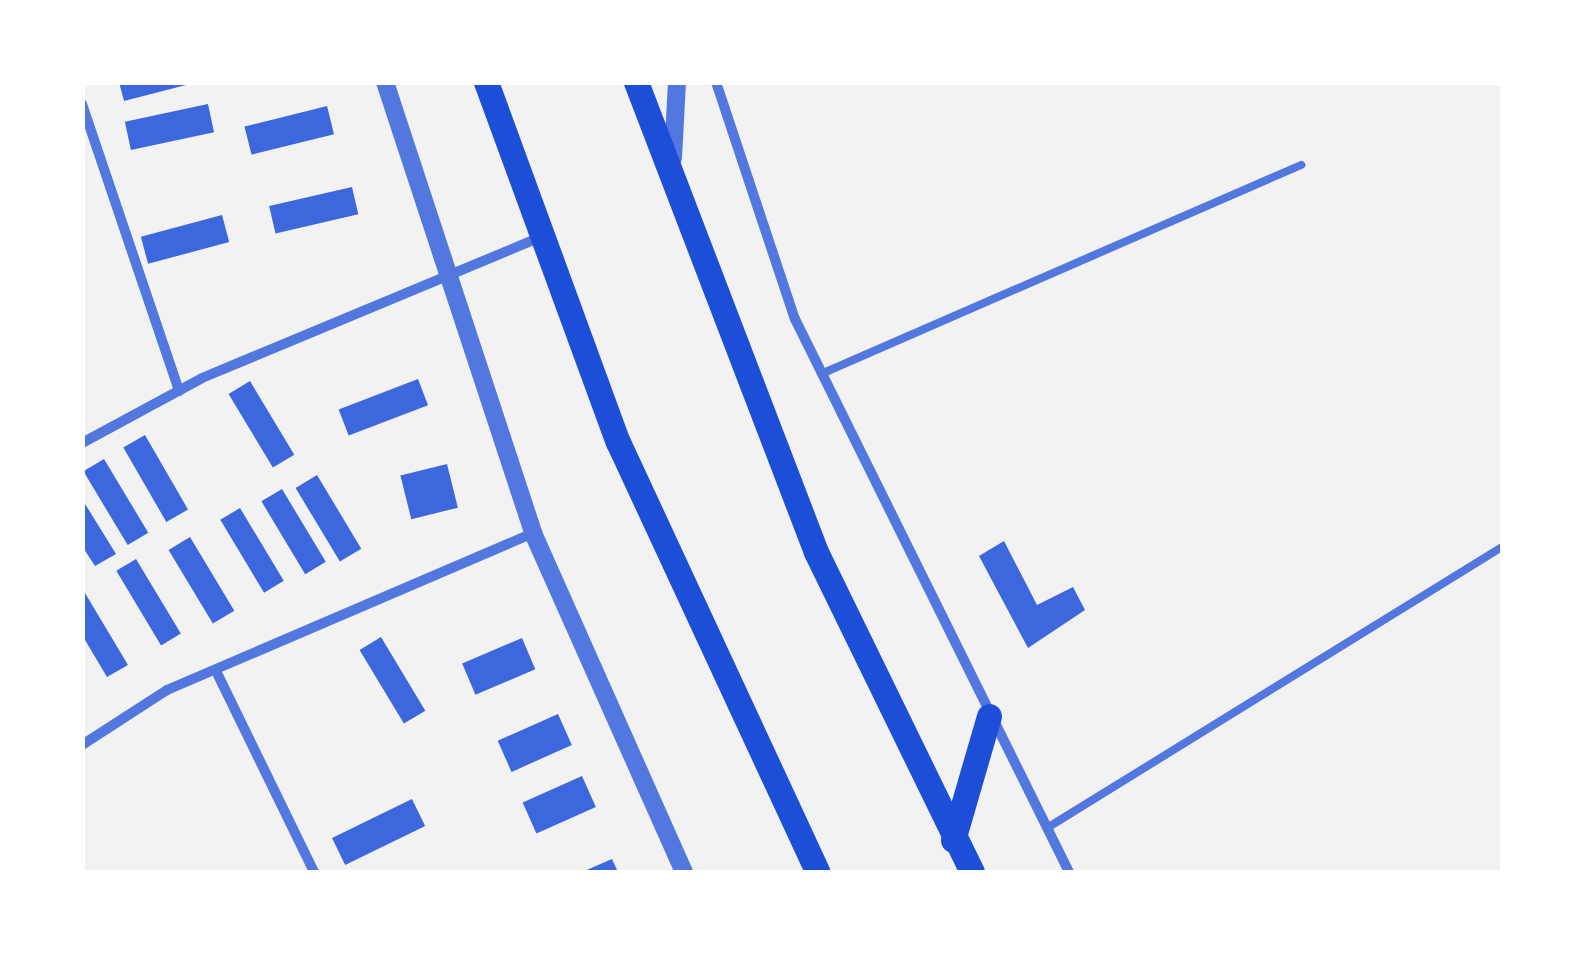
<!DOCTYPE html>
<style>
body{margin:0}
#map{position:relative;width:1585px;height:955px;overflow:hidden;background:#f2f2f2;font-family:Lora,serif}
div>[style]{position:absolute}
.building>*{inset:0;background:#3d67dc;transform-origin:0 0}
.service>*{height:8px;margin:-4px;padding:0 4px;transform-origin:4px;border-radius:4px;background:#5277de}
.minor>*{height:10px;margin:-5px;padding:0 5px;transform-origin:5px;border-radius:5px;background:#5277de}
.tertiary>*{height:18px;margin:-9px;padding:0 9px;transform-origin:9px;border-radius:9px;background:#5277de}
.primary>*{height:25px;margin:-12.5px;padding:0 12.5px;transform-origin:12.5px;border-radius:12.5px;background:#1d4ed8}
span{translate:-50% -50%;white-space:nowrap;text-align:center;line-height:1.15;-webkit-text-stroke:10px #fff;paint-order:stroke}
.frame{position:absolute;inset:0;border:85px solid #fff;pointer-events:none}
</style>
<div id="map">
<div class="building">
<i style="clip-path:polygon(119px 82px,190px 82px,190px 84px,124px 101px)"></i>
<i style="left:208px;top:104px;width:29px;height:85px;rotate:78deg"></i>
<i style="left:327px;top:106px;width:29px;height:85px;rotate:76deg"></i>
<i style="left:352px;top:187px;width:28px;height:85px;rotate:77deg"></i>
<i style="left:222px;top:215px;width:28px;height:84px;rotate:75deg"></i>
<i style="left:418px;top:379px;width:28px;height:85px;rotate:69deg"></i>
<i style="left:250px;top:381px;width:86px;height:25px;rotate:59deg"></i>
<i style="left:145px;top:435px;width:86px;height:25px;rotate:60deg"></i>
<i style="left:104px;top:459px;width:86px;height:24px;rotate:59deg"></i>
<i style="left:447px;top:464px;width:45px;height:48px;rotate:76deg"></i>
<i style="left:317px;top:475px;width:86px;height:25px;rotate:59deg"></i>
<i style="left:282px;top:489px;width:85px;height:24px;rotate:59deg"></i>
<i style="clip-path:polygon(82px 499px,116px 554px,95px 566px,82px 546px)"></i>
<i style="left:240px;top:508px;width:85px;height:23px;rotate:59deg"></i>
<i style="left:190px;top:537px;width:86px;height:25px;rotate:59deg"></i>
<i style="clip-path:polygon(1004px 541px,1037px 605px,1073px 587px,1085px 610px,1028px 648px,979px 556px)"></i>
<i style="left:136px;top:559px;width:87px;height:23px;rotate:59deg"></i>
<i style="clip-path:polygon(82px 588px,128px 665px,107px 677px,82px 635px)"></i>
<i style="left:381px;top:637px;width:86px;height:25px;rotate:59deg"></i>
<i style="left:522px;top:638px;width:34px;height:65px;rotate:67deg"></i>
<i style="left:558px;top:714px;width:34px;height:66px;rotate:66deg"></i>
<i style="left:582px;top:776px;width:34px;height:65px;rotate:66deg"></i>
<i style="left:412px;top:799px;width:30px;height:89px;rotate:64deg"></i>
<i style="clip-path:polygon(612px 859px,618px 872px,582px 872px)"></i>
</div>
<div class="service">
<i style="left:821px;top:374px;width:524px;rotate:-23.53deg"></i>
<i style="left:1047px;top:828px;width:535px;rotate:-31.7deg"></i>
</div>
<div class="minor">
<i style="left:716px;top:82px;width:250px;rotate:71.6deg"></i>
<i style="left:795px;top:319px;width:617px;rotate:63.64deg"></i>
<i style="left:82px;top:104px;width:303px;rotate:71.3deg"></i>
<i style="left:82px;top:443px;width:136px;rotate:-28.4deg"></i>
<i style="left:202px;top:378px;width:367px;rotate:-22.6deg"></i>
<i style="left:218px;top:675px;width:219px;rotate:64deg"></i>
<i style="left:82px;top:745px;width:101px;rotate:-32.9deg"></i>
<i style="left:167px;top:690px;width:398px;rotate:-23.2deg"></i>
</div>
<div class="tertiary">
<i style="left:385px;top:82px;width:475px;rotate:71.8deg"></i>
<i style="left:533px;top:533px;width:371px;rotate:66deg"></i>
<i style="left:673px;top:158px;width:76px;rotate:-87deg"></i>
</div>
<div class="primary">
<i style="left:486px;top:82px;width:383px;rotate:69.9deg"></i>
<i style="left:618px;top:442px;width:474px;rotate:65.1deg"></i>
<i style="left:636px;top:82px;width:503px;rotate:69.04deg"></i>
<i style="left:816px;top:552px;width:356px;rotate:64deg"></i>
<i style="left:953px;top:840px;width:129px;rotate:-73.8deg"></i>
</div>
<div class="frame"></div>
</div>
